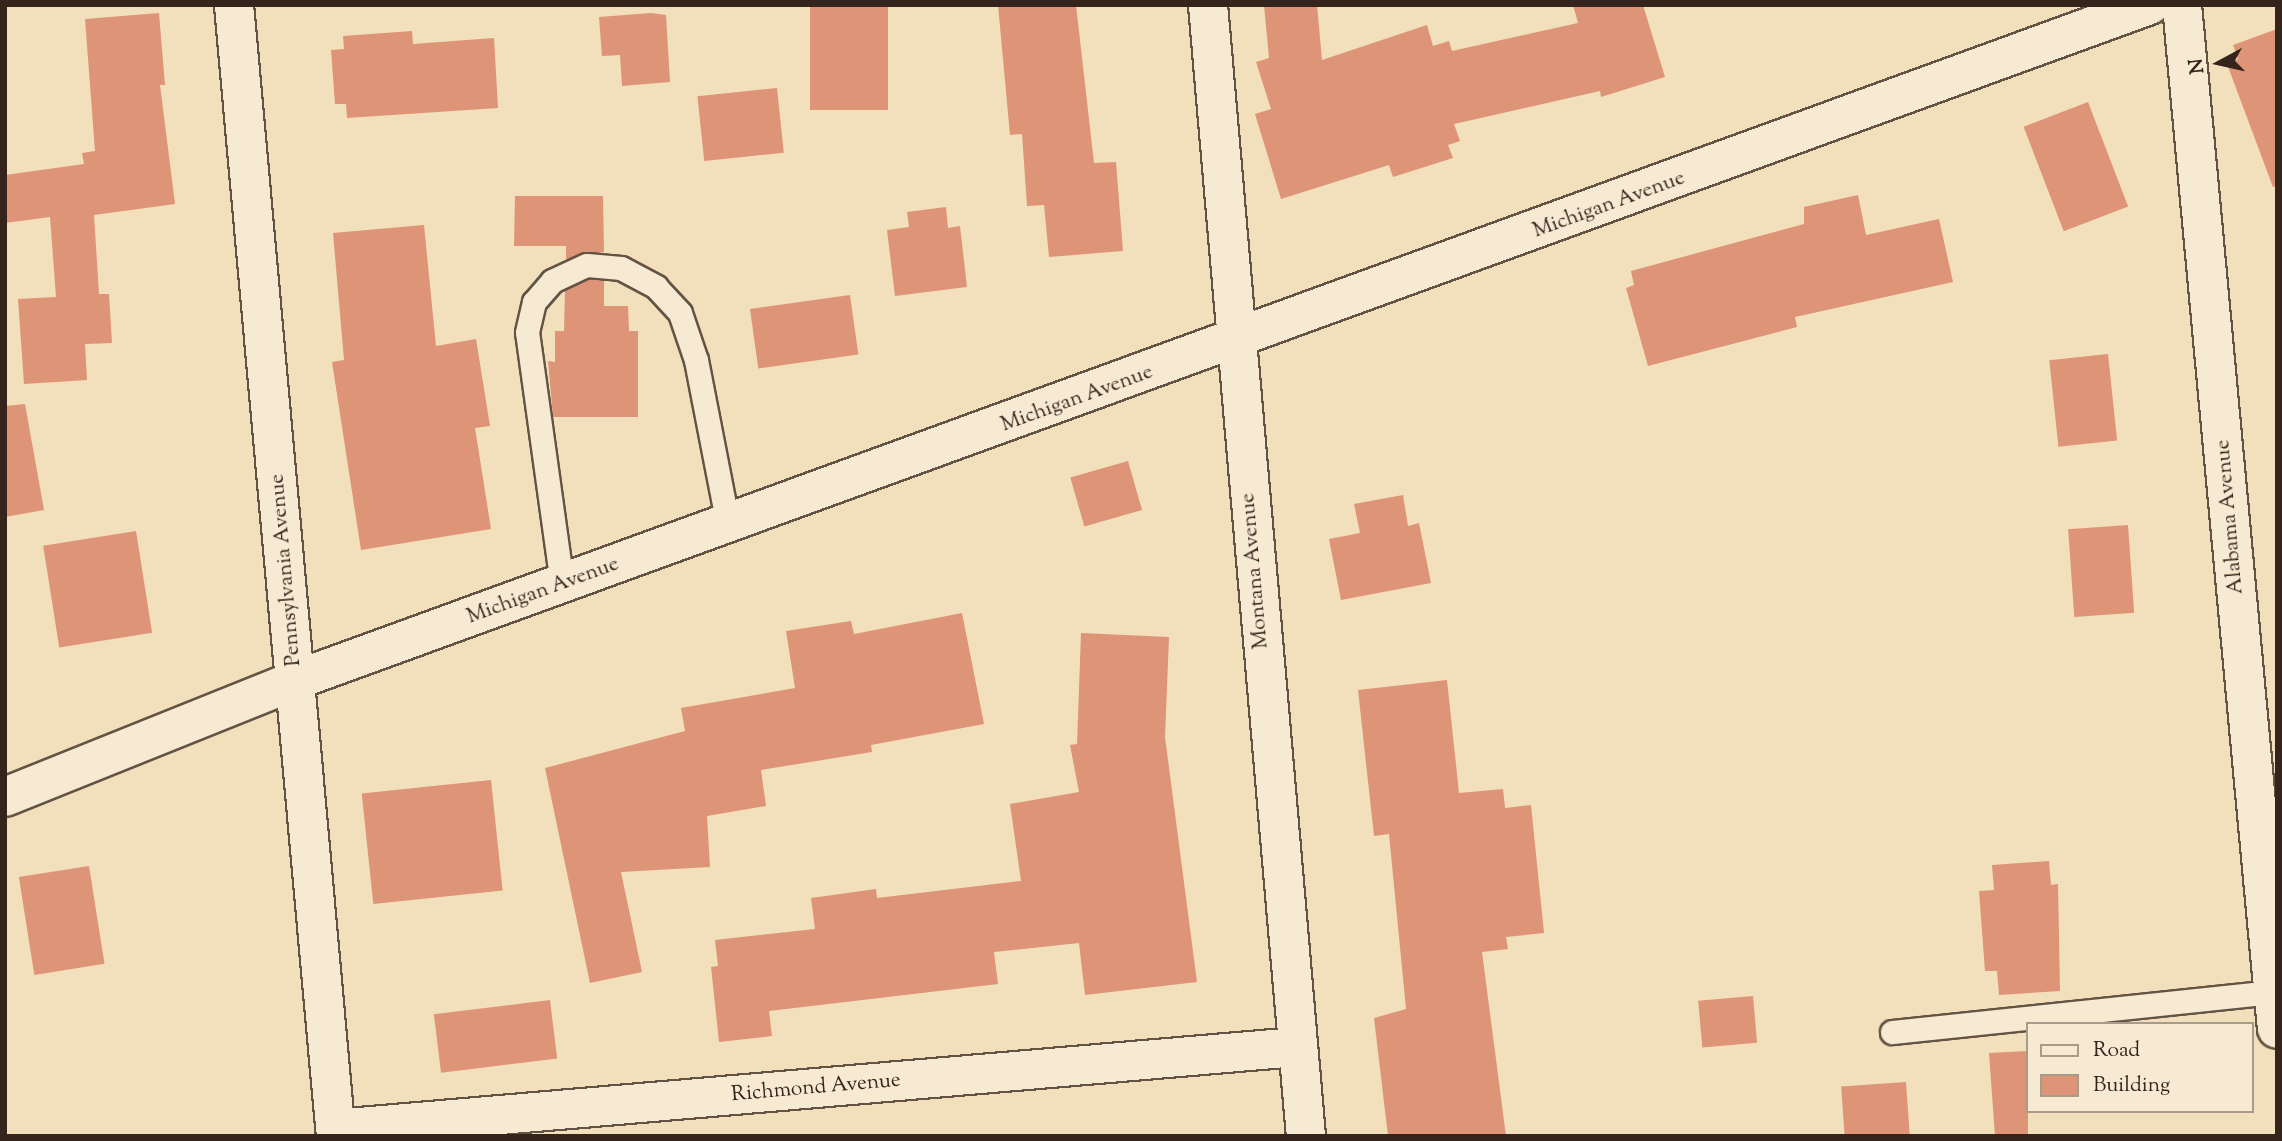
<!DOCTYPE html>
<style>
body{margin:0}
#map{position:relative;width:2282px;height:1141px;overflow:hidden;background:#f2dfbc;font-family:"Sorts Mill Goudy",serif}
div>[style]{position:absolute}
.building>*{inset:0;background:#de9477;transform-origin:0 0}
.roads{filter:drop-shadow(2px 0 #645344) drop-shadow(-2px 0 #645344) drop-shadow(0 2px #645344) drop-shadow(0 -2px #645344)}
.service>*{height:23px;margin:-11.5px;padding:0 11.5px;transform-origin:11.5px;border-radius:11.5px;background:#f7ead3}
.minor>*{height:38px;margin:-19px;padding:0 19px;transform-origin:19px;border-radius:19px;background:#f7ead3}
span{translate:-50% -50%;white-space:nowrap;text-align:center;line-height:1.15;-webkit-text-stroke:7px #f7ead3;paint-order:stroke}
.street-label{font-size:21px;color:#35241c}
.frame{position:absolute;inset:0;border:7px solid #35241c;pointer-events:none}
.legend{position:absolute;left:2026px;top:1022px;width:228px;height:91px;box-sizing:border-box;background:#f7ead3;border:2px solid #a99b8a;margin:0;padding:9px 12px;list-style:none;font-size:21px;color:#35241c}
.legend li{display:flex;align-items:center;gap:14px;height:35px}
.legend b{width:35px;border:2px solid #a99b8a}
.north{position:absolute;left:2184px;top:28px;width:70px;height:70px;-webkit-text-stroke:5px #f7ead3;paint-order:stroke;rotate:262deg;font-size:19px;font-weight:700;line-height:28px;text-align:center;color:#35241c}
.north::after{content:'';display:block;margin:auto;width:24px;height:32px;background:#35241c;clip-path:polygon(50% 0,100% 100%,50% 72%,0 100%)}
</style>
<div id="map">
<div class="building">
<i style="left:810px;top:5px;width:78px;height:105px"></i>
<i style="clip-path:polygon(998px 5px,1076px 5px,1094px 163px,1116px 162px,1123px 251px,1049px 257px,1044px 205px,1027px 206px,1022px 134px,1010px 135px)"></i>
<i style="clip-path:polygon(1264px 5px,1317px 5px,1322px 60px,1427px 25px,1433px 46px,1449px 41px,1452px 51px,1578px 23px,1573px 5px,1643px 5px,1665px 77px,1601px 97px,1600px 91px,1454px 124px,1460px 141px,1448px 145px,1453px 158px,1393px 177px,1389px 165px,1281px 199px,1255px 114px,1271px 109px,1256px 62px,1269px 58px)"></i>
<i style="clip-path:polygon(159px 13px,165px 85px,160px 85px,175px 204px,94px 215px,99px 294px,109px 294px,112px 343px,85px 344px,87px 380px,24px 384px,18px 299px,56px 297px,50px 217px,5px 223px,5px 175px,84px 164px,82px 153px,95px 151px,85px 19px)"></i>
<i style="clip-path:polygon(651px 13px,666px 15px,670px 82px,622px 86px,620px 55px,602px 56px,599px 17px)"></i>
<i style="clip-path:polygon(2277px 29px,2277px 186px,2273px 187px,2227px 64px,2238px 59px,2233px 45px)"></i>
<i style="clip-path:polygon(412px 31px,413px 44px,494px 38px,498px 108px,347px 118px,346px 104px,335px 104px,331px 50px,344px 49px,343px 36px)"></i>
<i style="left:777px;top:88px;width:65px;height:80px;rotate:84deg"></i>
<i style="left:2088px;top:102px;width:112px;height:69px;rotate:69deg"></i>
<i style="clip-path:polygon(1858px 195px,1866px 235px,1939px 219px,1953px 282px,1795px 317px,1797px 327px,1648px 366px,1626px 288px,1634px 285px,1631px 271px,1804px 224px,1804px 207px)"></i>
<i style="clip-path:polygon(515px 196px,603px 196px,604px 252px,566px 259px,566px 246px,514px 246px)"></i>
<i style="clip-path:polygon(946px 207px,948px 228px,960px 226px,967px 287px,895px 296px,887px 230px,909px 227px,907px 212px)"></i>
<i style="clip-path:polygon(424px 225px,436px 346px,476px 339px,490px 426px,475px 428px,491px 529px,361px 550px,332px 362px,344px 360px,333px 233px)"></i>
<i style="clip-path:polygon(589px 279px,604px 281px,604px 306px,628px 306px,629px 331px,638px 331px,638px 417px,553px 417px,548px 361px,555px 362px,555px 331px,564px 331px,565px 290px)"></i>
<i style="left:850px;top:295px;width:60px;height:101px;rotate:82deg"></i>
<i style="left:2108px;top:354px;width:87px;height:59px;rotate:84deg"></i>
<i style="clip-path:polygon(25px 404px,44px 510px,5px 517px,5px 406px)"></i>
<i style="left:1128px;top:461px;width:51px;height:60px;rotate:74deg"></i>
<i style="clip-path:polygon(1403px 495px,1408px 526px,1419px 523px,1431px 583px,1341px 600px,1329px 539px,1360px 533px,1354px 504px)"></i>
<i style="left:2128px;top:525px;width:88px;height:60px;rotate:86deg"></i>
<i style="left:136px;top:531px;width:103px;height:94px;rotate:81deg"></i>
<i style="clip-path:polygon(962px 613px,984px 724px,871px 745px,872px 752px,761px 770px,766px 806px,707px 816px,710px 867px,621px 872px,642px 972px,590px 983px,545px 768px,685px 731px,681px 708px,795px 688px,786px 631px,851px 621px,854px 634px)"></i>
<i style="clip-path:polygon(1081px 633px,1169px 637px,1165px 737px,1197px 982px,1085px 995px,1079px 943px,994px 952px,998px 984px,769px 1011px,772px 1036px,719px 1042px,711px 967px,718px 966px,715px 940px,815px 929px,811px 898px,876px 889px,877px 898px,1021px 881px,1010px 804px,1079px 792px,1070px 745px,1077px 744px)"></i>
<i style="clip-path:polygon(1447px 680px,1459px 793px,1503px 789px,1505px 808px,1531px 805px,1544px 933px,1506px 937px,1508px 949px,1482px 952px,1506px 1136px,1388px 1136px,1374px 1018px,1406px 1009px,1389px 834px,1374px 836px,1358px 690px)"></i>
<i style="left:491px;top:780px;width:111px;height:130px;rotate:84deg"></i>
<i style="clip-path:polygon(2049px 861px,2051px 885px,2058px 884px,2060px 991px,1999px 995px,1997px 971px,1985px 971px,1979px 891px,1994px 890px,1992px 865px)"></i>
<i style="left:89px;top:866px;width:99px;height:71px;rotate:81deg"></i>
<i style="left:1753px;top:996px;width:47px;height:55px;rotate:85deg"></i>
<i style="left:550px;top:1000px;width:59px;height:117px;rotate:83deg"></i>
<i style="clip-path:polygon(2028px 1051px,2028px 1136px,1995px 1136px,1989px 1053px)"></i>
<i style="left:1906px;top:1082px;width:54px;height:65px;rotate:86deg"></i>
</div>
<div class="roads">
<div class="service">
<i style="left:562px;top:584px;width:254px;rotate:-97.9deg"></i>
<i style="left:527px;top:332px;width:31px;rotate:-77deg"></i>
<i style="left:534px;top:302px;width:28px;rotate:-49deg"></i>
<i style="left:552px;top:281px;width:38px;rotate:-25deg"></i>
<i style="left:587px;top:265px;width:34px;rotate:5deg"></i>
<i style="left:621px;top:268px;width:40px;rotate:28deg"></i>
<i style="left:656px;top:287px;width:35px;rotate:47deg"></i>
<i style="left:680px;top:313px;width:50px;rotate:71.2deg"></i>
<i style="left:696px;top:360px;width:167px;rotate:79deg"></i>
<i style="left:1892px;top:1032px;width:383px;rotate:-6deg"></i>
</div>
<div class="minor">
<i style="left:234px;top:5px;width:1136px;rotate:84.85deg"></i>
<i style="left:1208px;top:5px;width:1135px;rotate:85.05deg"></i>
<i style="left:2182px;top:5px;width:1028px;rotate:84.7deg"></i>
<i style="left:5px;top:797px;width:314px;rotate:-21.9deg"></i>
<i style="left:296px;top:680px;width:1973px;rotate:-20.01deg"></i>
<i style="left:336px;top:1129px;width:964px;rotate:-4.88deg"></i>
</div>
</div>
<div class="street-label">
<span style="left:1609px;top:205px;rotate:-20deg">Michigan Avenue</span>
<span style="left:1077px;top:399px;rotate:-20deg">Michigan Avenue</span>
<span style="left:2230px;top:517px;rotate:-95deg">Alabama Avenue</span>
<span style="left:286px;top:570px;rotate:-95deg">Pennsylvania Avenue</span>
<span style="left:1255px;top:571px;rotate:-95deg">Montana Avenue</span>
<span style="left:543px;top:591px;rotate:-20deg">Michigan Avenue</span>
<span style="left:816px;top:1088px;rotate:-5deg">Richmond Avenue</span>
</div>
<div class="frame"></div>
<ul class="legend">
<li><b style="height:9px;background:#f7ead3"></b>Road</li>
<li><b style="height:19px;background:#de9477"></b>Building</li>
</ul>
<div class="north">N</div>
</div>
